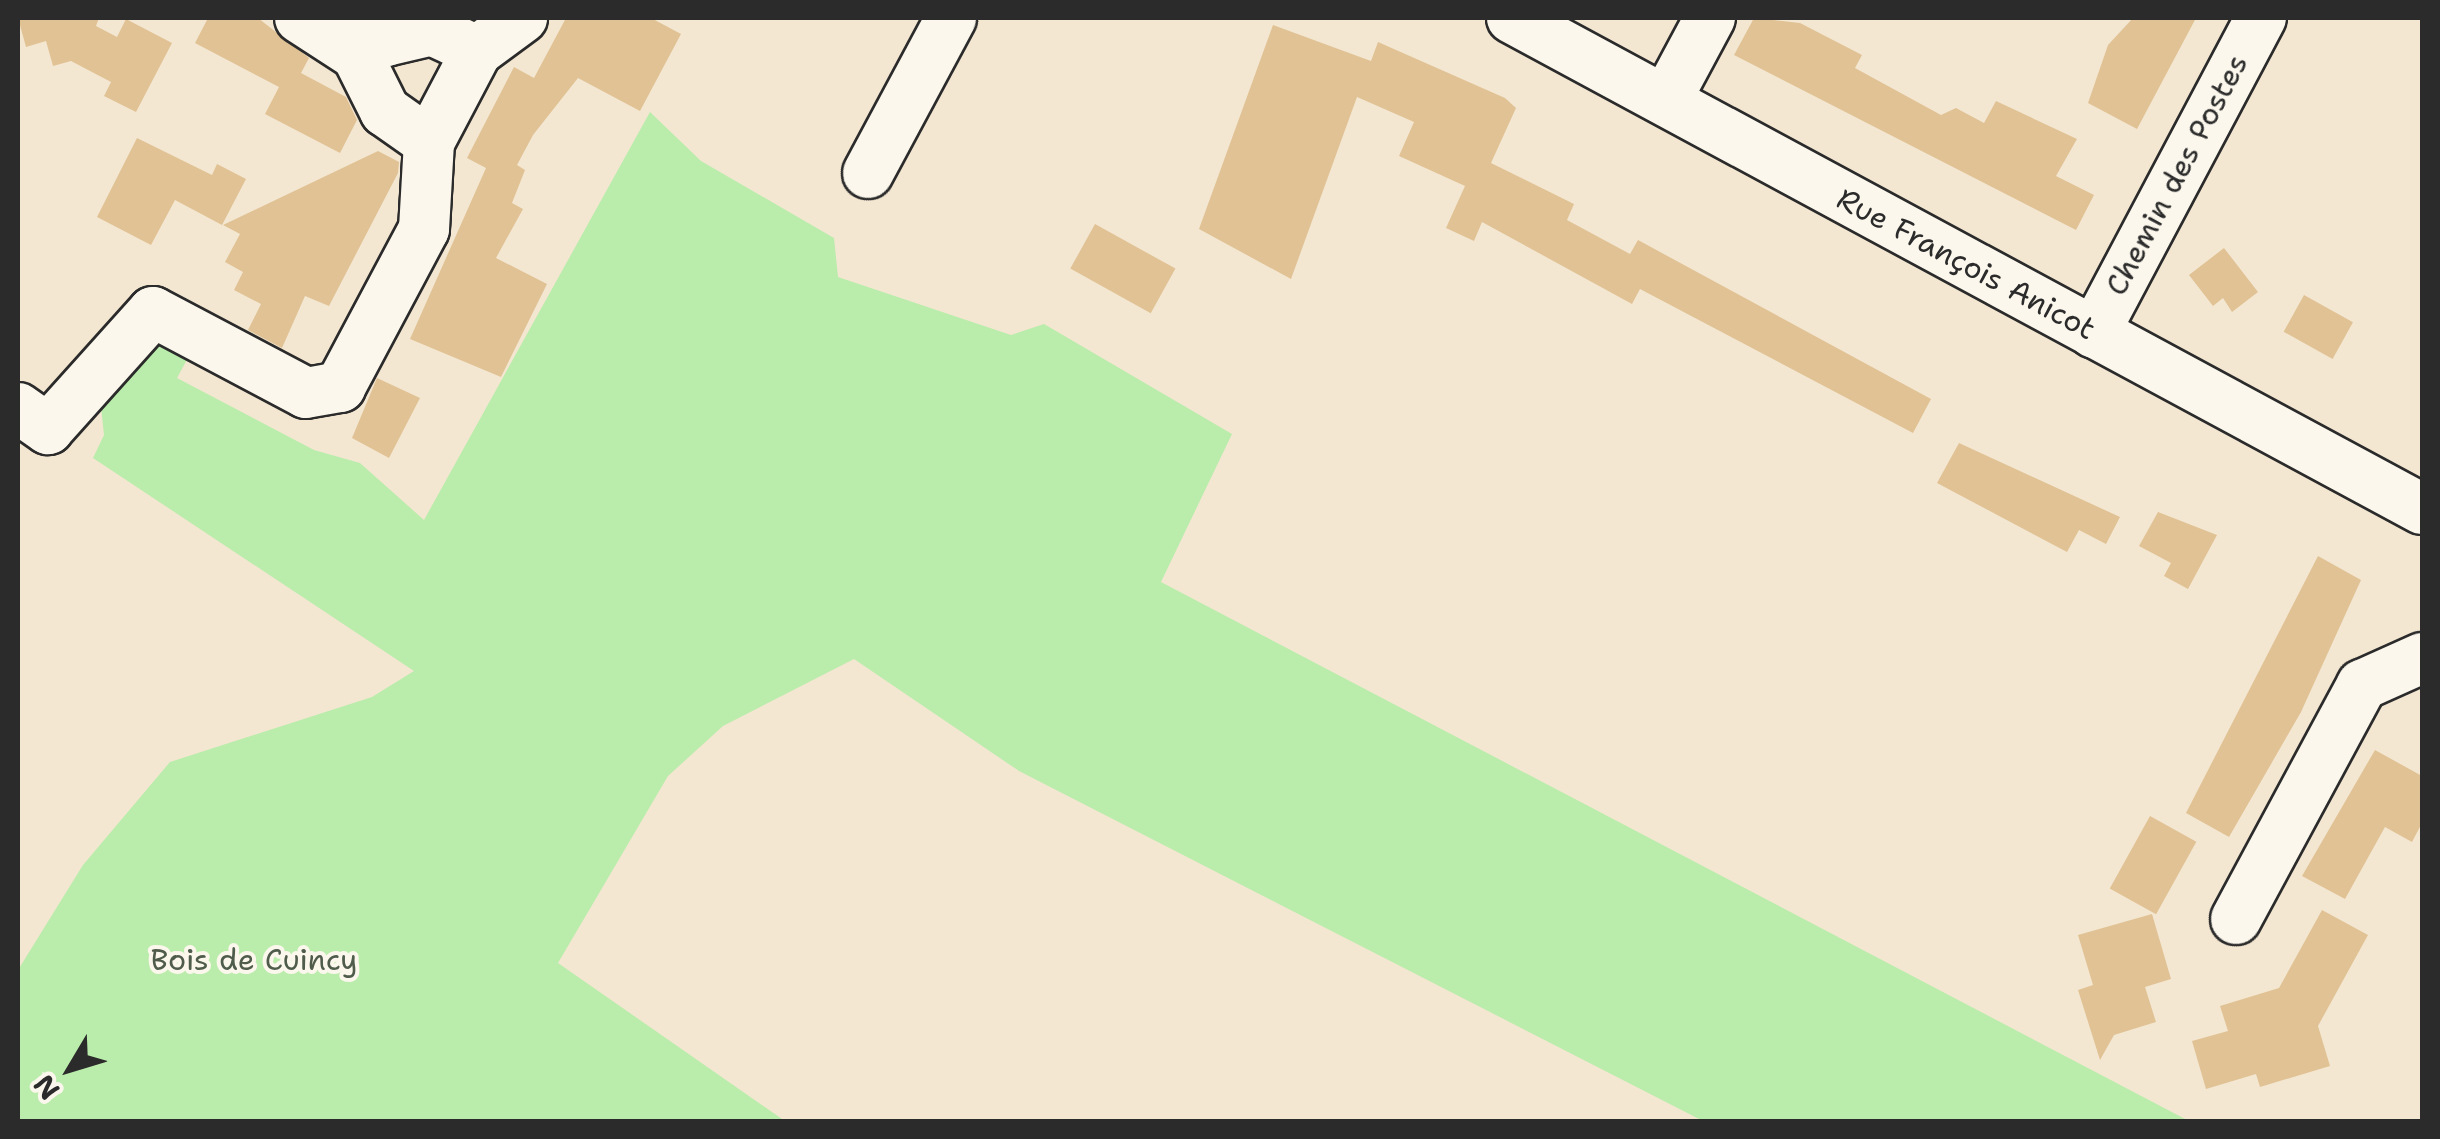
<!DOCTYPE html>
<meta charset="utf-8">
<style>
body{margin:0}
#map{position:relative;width:2440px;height:1139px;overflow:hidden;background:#f3e7d2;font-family:"Shantell Sans",sans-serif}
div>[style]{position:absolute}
.green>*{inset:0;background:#baecab}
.building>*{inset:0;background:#e1c294;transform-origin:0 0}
.roads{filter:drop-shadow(2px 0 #2b2b2b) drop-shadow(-2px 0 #2b2b2b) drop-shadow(0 2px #2b2b2b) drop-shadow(0 -2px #2b2b2b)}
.minor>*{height:50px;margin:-25px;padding:0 25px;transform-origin:25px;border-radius:25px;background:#fbf7ec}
span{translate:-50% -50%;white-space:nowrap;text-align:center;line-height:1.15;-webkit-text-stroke:8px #fbf7ec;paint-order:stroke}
.street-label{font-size:30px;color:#2b2b2b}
.park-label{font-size:30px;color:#4f5b4b}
.frame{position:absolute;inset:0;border:20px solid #2b2b2b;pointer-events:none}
.north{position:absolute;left:20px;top:1019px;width:100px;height:100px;-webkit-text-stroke:8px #fbf7ec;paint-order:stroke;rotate:232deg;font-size:28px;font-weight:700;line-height:40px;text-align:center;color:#2b2b2b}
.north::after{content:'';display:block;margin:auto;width:35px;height:45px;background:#2b2b2b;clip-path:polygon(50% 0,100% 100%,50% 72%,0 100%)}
</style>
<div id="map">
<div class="green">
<i style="clip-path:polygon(650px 112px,701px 161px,834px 238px,838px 277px,1011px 335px,1044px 324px,1232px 434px,1161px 582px,2189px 1121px,1703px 1121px,1019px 771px,854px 659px,723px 726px,668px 776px,558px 963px,785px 1121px,18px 1121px,18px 970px,83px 865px,170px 762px,372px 697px,414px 671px,93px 458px,104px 435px,101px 407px,160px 343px,190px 354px,177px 378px,314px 450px,360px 463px,424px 520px)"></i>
</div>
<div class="building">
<i style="clip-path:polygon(18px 18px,99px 18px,96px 26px,117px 37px,126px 19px,172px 43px,136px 112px,104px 96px,111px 82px,71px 61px,53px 66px,46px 41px,26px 47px)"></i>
<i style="clip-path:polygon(208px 18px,258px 18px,309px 58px,301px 73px,346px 97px,357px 120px,340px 153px,265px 114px,279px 87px,195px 43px)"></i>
<i style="clip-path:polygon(566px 18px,651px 18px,681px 34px,640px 111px,578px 78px,533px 135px,517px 165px,525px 170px,512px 203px,523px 209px,496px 258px,547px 284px,501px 377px,410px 339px,486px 168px,467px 158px,514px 67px,534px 78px)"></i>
<i style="clip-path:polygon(1754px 18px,1800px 23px,1862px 55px,1855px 68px,1941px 115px,1956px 108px,1984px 123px,1996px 101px,2077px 139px,2056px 176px,2094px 195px,2076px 230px,1734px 55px)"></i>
<i style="clip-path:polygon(2133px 18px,2196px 18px,2137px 129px,2088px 103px,2108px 45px)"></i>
<i style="clip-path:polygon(1273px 25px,1371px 61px,1378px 42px,1505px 98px,1516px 108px,1491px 163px,1574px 204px,1567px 220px,1630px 254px,1638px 240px,1931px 399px,1913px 433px,1640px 289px,1632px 304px,1482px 222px,1474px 241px,1446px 228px,1465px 186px,1399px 156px,1414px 122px,1357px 97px,1291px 279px,1199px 229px)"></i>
<i style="clip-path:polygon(137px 138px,212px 175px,217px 164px,246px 179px,222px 225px,175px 200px,151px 245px,97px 217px)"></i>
<i style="clip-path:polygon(378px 151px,399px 162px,398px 173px,329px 306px,305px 296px,282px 348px,248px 330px,261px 304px,234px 290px,243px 272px,225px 262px,240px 234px,223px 225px)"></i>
<i style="left:1095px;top:224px;width:92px;height:51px;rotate:29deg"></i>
<i style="clip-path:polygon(2224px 248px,2258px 292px,2232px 312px,2223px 298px,2213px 306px,2189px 275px)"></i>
<i style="left:2304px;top:295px;width:56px;height:42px;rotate:29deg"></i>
<i style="clip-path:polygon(377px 378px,420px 398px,389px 458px,352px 438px)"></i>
<i style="clip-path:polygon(1959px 443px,2120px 517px,2106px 544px,2079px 530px,2067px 552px,1937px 483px)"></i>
<i style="clip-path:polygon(2158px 512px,2217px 535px,2188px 589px,2164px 576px,2171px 563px,2139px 546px)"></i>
<i style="clip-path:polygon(2318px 556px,2361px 580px,2301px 712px,2229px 837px,2186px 813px)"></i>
<i style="clip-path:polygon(2375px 750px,2422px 776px,2422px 823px,2412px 842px,2385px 827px,2345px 899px,2302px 876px)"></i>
<i style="left:2150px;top:816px;width:53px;height:83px;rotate:29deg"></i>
<i style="clip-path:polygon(2322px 910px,2368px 935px,2318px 1026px,2330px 1066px,2260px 1087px,2256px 1074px,2206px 1089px,2192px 1041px,2228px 1031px,2220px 1006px,2279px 988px)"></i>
<i style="clip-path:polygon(2152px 914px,2171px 979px,2145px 987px,2156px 1022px,2114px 1035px,2100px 1060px,2078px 990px,2093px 985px,2078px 935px)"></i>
</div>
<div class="roads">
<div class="minor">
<i style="left:300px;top:18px;width:68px;rotate:33deg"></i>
<i style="left:357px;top:55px;width:63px;rotate:63.4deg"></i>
<i style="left:385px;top:111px;width:54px;rotate:35.2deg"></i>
<i style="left:1512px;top:18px;width:1034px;rotate:28.35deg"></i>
<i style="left:326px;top:31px;width:61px;rotate:9.5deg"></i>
<i style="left:386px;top:41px;width:47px;rotate:-13.4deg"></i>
<i style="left:432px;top:30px;width:50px;rotate:25deg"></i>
<i style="left:1666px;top:100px;width:93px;rotate:-61.8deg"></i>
<i style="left:868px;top:173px;width:176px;rotate:-61.8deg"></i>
<i style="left:2094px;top:333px;width:357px;rotate:-62.1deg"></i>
<i style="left:18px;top:408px;width:37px;rotate:35deg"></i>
<i style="left:48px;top:429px;width:157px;rotate:-48.1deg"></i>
<i style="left:153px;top:312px;width:173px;rotate:27.9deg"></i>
<i style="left:306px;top:393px;width:35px;rotate:-10deg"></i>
<i style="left:340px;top:387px;width:179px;rotate:-62deg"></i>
<i style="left:424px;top:229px;width:87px;rotate:-86.7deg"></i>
<i style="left:429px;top:142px;width:103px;rotate:-62.2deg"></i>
<i style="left:477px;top:51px;width:56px;rotate:-36.3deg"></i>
<i style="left:2236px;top:919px;width:266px;rotate:-61.7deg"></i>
<i style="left:2362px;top:685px;width:66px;rotate:-24.2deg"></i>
</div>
</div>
<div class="street-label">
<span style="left:2177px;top:175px;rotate:-62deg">Chemin des Postes</span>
<span style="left:1966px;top:264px;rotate:28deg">Rue François Anicot</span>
</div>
<div class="park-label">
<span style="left:254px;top:960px">Bois de Cuincy</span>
</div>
<div class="frame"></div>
<div class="north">N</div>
</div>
